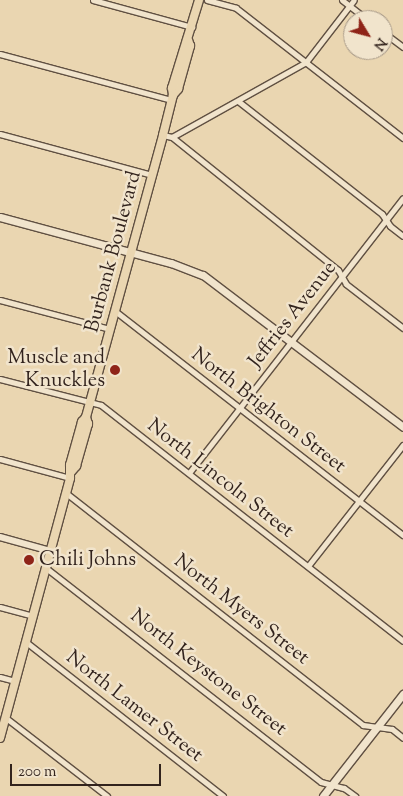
<!DOCTYPE html>
<style>
body{margin:0}
#map{position:relative;width:403px;height:796px;overflow:hidden;background:#ead6b1;font-family:"Sorts Mill Goudy",serif}
div>[style]{position:absolute}
.roads{filter:drop-shadow(1px 0 #605042) drop-shadow(-1px 0 #605042) drop-shadow(0 1px #605042) drop-shadow(0 -1px #605042)}
.minor>*{height:5px;margin:-2.5px;padding:0 2.5px;transform-origin:2.5px;border-radius:2.5px;background:#f1e4cc}
.tertiary>*{height:6px;margin:-3px;padding:0 3px;transform-origin:3px;border-radius:3px;background:#f1e4cc}
.secondary>*{height:7px;margin:-3.5px;padding:0 3.5px;transform-origin:3.5px;border-radius:3.5px;background:#f1e4cc}
.primary>*{height:8px;margin:-4px;padding:0 4px;transform-origin:4px;border-radius:4px;background:#ead6b1}
.dots>*{width:14px;height:14px;translate:-50% -50%;box-sizing:border-box;border:2px solid #f1e4cc;border-radius:50%}
span{translate:-50% -50%;white-space:nowrap;text-align:center;line-height:1.15;-webkit-text-stroke:5px #f1e4cc;paint-order:stroke}
.street-label{font-size:20px;color:#32231d}
.poi-label{font-size:20px;color:#32231d}
.right{translate:-100% -50%;text-align:right}
.left{translate:0 -50%;text-align:left}
.north{position:absolute;left:343px;top:10px;width:50px;height:50px;box-sizing:border-box;background:#f1e4cc;border:1px solid #a59786;border-radius:50%;rotate:127deg;font-size:14px;font-weight:700;line-height:20px;text-align:center;color:#32231d}
.north::after{content:'';display:block;margin:auto;width:18px;height:22px;background:#8f2418;clip-path:polygon(50% 0,100% 100%,50% 72%,0 100%)}
.scale{position:absolute;left:10px;top:764px;width:151px;height:22px;box-sizing:border-box;border:2px solid #32231d;border-top:0;padding-left:6px;font-size:15px;line-height:18px;white-space:nowrap;color:#32231d;-webkit-text-stroke:4px #f1e4cc;paint-order:stroke}
</style>
<div id="map">
<div class="roads">
<div class="minor">
<i style="left:93px;top:0;width:103px;rotate:15.3deg"></i>
<i style="left:207px;top:0;width:30px;rotate:15deg"></i>
<i style="left:236px;top:8px;width:212px;rotate:37.9deg"></i>
<i style="left:342px;top:0;width:33px;rotate:38deg"></i>
<i style="left:383px;top:32px;width:25px;rotate:37deg"></i>
<i style="left:0;top:54px;width:178px;rotate:15deg"></i>
<i style="left:238px;top:101px;width:183px;rotate:38.1deg"></i>
<i style="left:382px;top:214px;width:14px;rotate:56deg"></i>
<i style="left:390px;top:226px;width:16px;rotate:38deg"></i>
<i style="left:0;top:134px;width:157px;rotate:15.1deg"></i>
<i style="left:163px;top:135px;width:9px;rotate:13deg"></i>
<i style="left:172px;top:137px;width:213px;rotate:38.7deg"></i>
<i style="left:338px;top:270px;width:16px;rotate:60deg"></i>
<i style="left:346px;top:284px;width:72px;rotate:37.7deg"></i>
<i style="left:172px;top:137px;width:154px;rotate:-29.2deg"></i>
<i style="left:306px;top:62px;width:78px;rotate:-52.3deg"></i>
<i style="left:0;top:300px;width:114px;rotate:14.8deg"></i>
<i style="left:115px;top:311px;width:365px;rotate:37.9deg"></i>
<i style="left:0;top:379px;width:104px;rotate:14.4deg"></i>
<i style="left:101px;top:405px;width:383px;rotate:38deg"></i>
<i style="left:0;top:459px;width:73px;rotate:15.2deg"></i>
<i style="left:189px;top:473px;width:348px;rotate:-52.1deg"></i>
<i style="left:66px;top:493px;width:377px;rotate:38deg"></i>
<i style="left:363px;top:725px;width:29px;rotate:8deg"></i>
<i style="left:392px;top:729px;width:14px;rotate:39deg"></i>
<i style="left:308px;top:566px;width:154px;rotate:-51.9deg"></i>
<i style="left:46px;top:568px;width:348px;rotate:37.9deg"></i>
<i style="left:321px;top:782px;width:24px;rotate:15deg"></i>
<i style="left:344px;top:788px;width:14px;rotate:36deg"></i>
<i style="left:0;top:607px;width:34px;rotate:15deg"></i>
<i style="left:26px;top:642px;width:250px;rotate:38deg"></i>
<i style="left:0;top:677px;width:16px;rotate:15deg"></i>
<i style="left:6px;top:718px;width:128px;rotate:37.7deg"></i>
</div>
<div class="tertiary">
<i style="left:0;top:537px;width:52px;rotate:15.6deg"></i>
</div>
<div class="secondary">
<i style="left:0;top:217px;width:177px;rotate:15.1deg"></i>
<i style="left:171px;top:263px;width:34px;rotate:21deg"></i>
<i style="left:203px;top:275px;width:251px;rotate:37.2deg"></i>
<i style="left:323px;top:796px;width:130px;rotate:-51.9deg"></i>
</div>
<div class="primary">
<i style="left:173px;top:95px;width:8px;rotate:-50deg"></i>
<i style="left:178px;top:89px;width:45px;rotate:-74.4deg"></i>
<i style="left:190px;top:46px;width:6px;rotate:-108deg"></i>
<i style="left:71px;top:472px;width:8px;rotate:-50deg"></i>
<i style="left:76px;top:466px;width:44px;rotate:-74.1deg"></i>
<i style="left:88px;top:424px;width:7px;rotate:-106deg"></i>
<i style="left:0;top:738px;width:269px;rotate:-74.9deg"></i>
<i style="left:70px;top:478px;width:13px;rotate:-90deg"></i>
<i style="left:70px;top:465px;width:45px;rotate:-74.4deg"></i>
<i style="left:82px;top:422px;width:6px;rotate:-51deg"></i>
<i style="left:86px;top:417px;width:292px;rotate:-74.7deg"></i>
<i style="left:163px;top:135px;width:41px;rotate:-76deg"></i>
<i style="left:173px;top:95px;width:7px;rotate:-98deg"></i>
<i style="left:172px;top:88px;width:92px;rotate:-72.9deg"></i>
</div>
</div>
<div class="dots">
<i style="left:115px;top:370px;background:#8f2418"></i>
<i style="left:29px;top:560px;background:#8f2418"></i>
</div>
<div class="street-label">
<span style="left:114px;top:252px;rotate:-75deg">Burbank Boulevard</span>
<span style="left:293px;top:315px;rotate:-52deg">Jeffries Avenue</span>
<span style="left:268px;top:411px;rotate:38deg">North Brighton Street</span>
<span style="left:220px;top:479px;rotate:38deg">North Lincoln Street</span>
<span style="left:241px;top:610px;rotate:38deg">North Myers Street</span>
<span style="left:208px;top:673px;rotate:38deg">North Keystone Street</span>
<span style="left:134px;top:707px;rotate:38deg">North Lamer Street</span>
</div>
<div class="poi-label">
<span class="right" style="left:105px;top:370px">Muscle and<br>Knuckles</span>
<span class="left" style="left:39px;top:560px">Chili Johns</span>
</div>
<div class="north">N</div>
<div class="scale">200 m</div>
</div>
